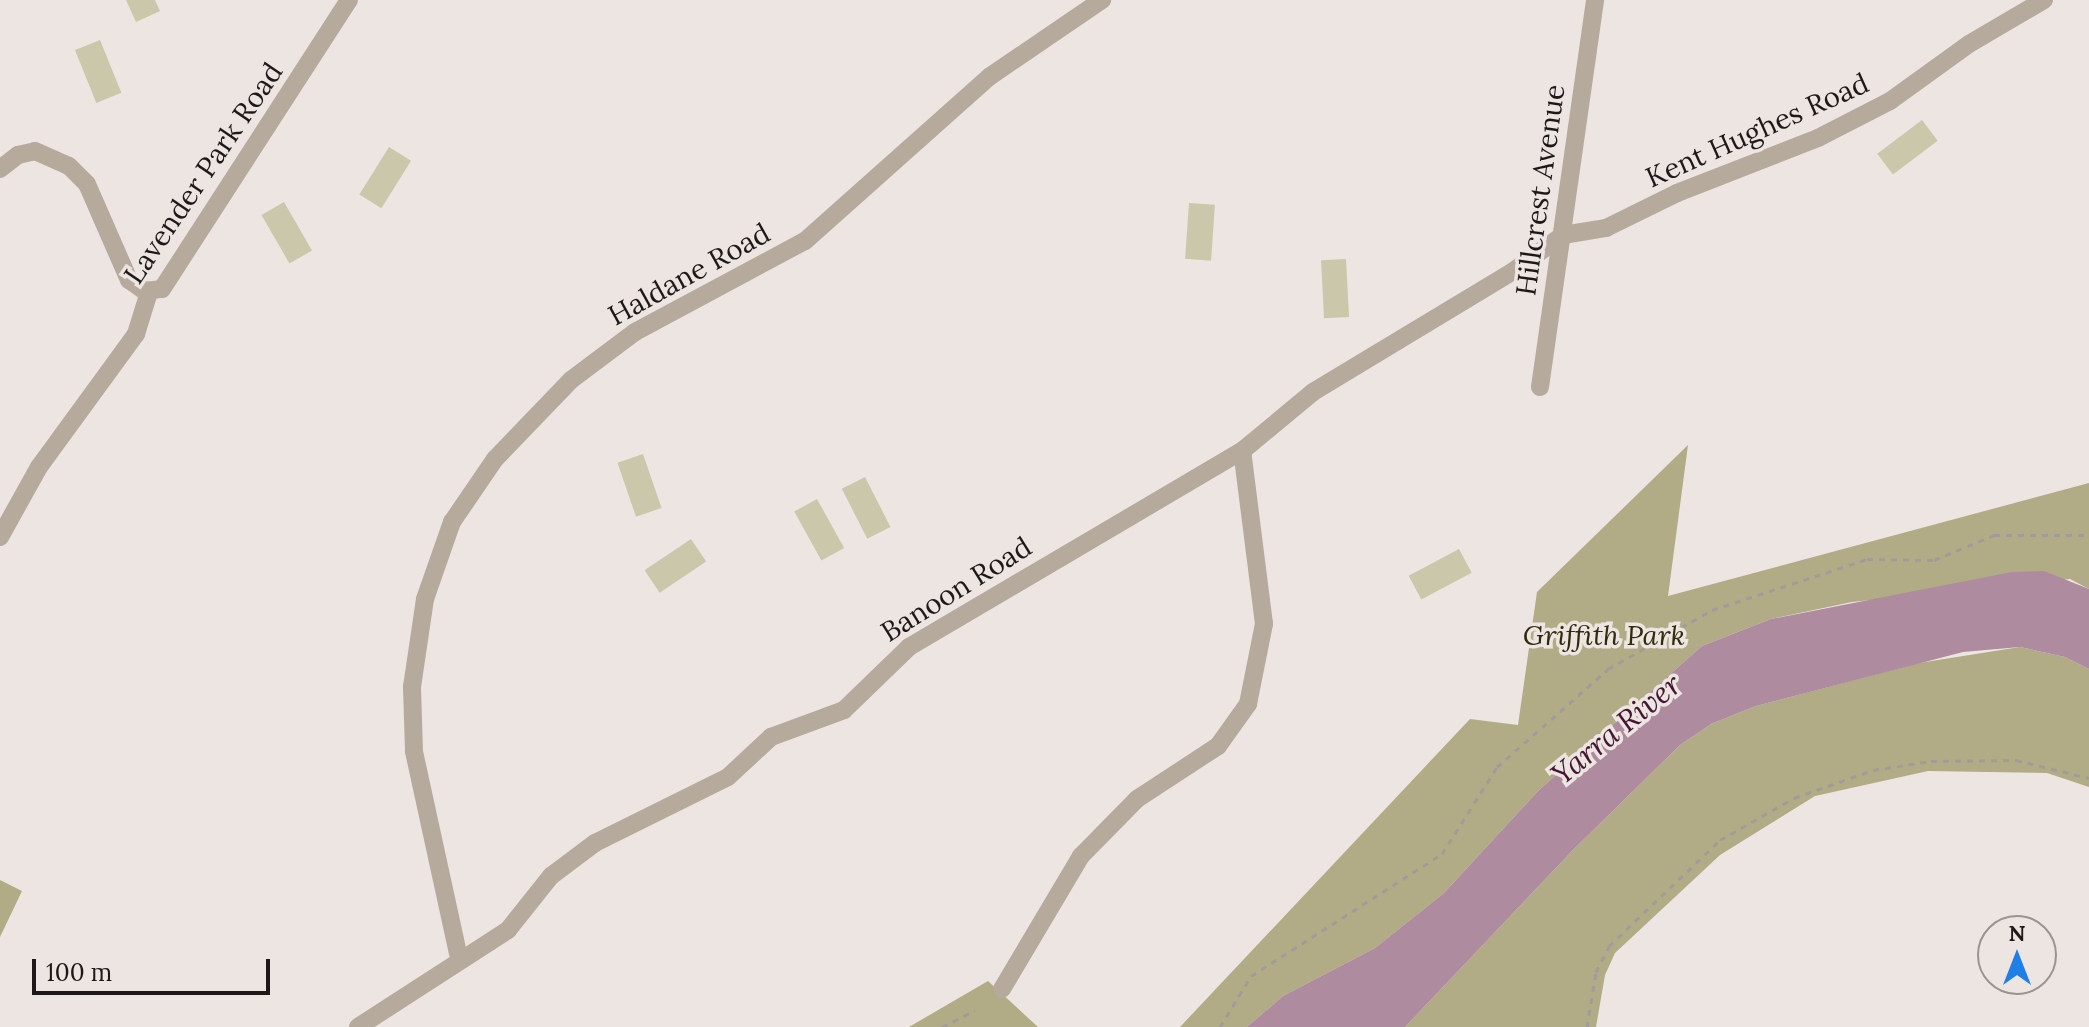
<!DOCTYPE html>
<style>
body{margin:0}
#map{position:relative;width:2089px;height:1027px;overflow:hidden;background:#ede5e1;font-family:Lora,serif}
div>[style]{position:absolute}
.green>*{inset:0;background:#cbc7aa;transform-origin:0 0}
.forest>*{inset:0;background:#b1ab86}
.water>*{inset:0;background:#ae8b9f}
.path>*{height:3px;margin-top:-1.5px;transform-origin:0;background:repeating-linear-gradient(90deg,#a29c99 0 6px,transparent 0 12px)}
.street>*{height:18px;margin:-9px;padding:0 9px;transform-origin:9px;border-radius:9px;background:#b6aa9d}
span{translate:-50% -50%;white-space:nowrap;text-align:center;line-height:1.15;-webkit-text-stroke:7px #ede5e1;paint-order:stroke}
.street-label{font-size:28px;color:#1c1918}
.park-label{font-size:28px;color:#302b0a;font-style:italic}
.water-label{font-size:30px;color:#441634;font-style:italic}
.north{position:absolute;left:1977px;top:915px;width:80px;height:80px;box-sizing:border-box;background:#ede5e1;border:2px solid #999391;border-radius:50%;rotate:0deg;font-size:22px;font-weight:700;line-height:32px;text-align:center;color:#1c1918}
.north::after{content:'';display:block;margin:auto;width:28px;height:36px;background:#207ee7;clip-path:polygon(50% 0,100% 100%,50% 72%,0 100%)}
.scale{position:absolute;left:32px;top:959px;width:238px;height:36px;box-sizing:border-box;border:4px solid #1c1918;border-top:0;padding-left:10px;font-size:24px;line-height:28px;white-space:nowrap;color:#1c1918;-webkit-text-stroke:6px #ede5e1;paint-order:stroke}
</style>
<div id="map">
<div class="green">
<i style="clip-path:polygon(126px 0,155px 0,160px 11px,136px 22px)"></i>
<i style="left:100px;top:40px;width:57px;height:27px;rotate:68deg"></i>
<i style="left:1922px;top:120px;width:26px;height:56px;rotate:53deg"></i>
<i style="left:389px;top:147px;width:26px;height:56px;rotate:32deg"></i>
<i style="left:284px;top:202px;width:56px;height:26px;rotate:60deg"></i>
<i style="left:1189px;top:203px;width:26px;height:56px;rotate:4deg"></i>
<i style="left:1346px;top:259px;width:58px;height:25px;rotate:87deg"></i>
<i style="left:643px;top:454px;width:57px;height:27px;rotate:71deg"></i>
<i style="left:865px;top:477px;width:56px;height:26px;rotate:63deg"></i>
<i style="left:817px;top:499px;width:56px;height:26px;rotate:61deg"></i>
<i style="left:691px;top:539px;width:27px;height:56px;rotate:56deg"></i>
<i style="left:1459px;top:549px;width:27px;height:57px;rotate:62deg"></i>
</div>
<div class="forest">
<i style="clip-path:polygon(1688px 445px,1668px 596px,2089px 483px,2089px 589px,2070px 579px,1852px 602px,1771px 619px,1702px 646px,1539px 790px,1444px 893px,1375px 948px,1283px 996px,1247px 1027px,1180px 1027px,1470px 719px,1518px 725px,1537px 592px)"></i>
<i style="clip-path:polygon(2020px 647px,2065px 657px,2089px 669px,2089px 787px,2047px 773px,1928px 771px,1815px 796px,1720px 855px,1615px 953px,1605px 975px,1596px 1027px,1405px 1027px,1572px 851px,1680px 745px,1711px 724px,1756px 706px,1919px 663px)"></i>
<i style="clip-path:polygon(0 880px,22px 891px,0 937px)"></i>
<i style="clip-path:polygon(988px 981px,1038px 1027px,909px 1027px)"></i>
</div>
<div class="water">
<i style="clip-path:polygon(2044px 571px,2089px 589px,2089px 669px,2065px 657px,2020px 647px,1963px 652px,1756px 706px,1711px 724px,1680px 745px,1572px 851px,1405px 1027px,1247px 1027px,1283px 996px,1375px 948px,1444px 893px,1539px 790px,1702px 646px,1771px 619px,2012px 572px)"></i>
</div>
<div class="path">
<i style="left:942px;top:1027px;width:37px;rotate:-27deg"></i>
<i style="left:1220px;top:1027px;width:60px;rotate:-58.7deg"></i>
<i style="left:1251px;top:976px;width:227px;rotate:-32.6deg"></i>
<i style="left:1442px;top:854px;width:103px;rotate:-57.7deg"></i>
<i style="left:1497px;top:767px;width:148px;rotate:-41.4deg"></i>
<i style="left:1608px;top:669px;width:120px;rotate:-29.6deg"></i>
<i style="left:1712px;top:610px;width:163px;rotate:-18.2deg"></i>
<i style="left:1867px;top:559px;width:67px;rotate:0.9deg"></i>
<i style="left:1934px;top:560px;width:65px;rotate:-22.6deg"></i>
<i style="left:1994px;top:535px;width:95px"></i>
<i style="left:1587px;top:1027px;width:56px;rotate:-80.7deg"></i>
<i style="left:1596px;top:972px;width:29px;rotate:-63deg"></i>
<i style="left:1609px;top:946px;width:153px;rotate:-43.7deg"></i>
<i style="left:1720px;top:840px;width:85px;rotate:-29.6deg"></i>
<i style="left:1794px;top:798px;width:84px;rotate:-19.5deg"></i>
<i style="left:1873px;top:770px;width:59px;rotate:-8.8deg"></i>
<i style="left:1931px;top:761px;width:85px;rotate:-0.7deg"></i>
<i style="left:2016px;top:760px;width:75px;rotate:13.9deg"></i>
</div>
<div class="street">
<i style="left:0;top:169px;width:23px;rotate:-38deg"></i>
<i style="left:18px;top:155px;width:17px;rotate:-13deg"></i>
<i style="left:35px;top:151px;width:37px;rotate:24deg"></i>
<i style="left:69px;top:166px;width:25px;rotate:45deg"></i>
<i style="left:87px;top:184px;width:105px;rotate:66.4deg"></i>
<i style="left:129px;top:280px;width:19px;rotate:35deg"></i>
<i style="left:145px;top:291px;width:17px;rotate:-7deg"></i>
<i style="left:162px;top:289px;width:344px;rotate:-57.1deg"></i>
<i style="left:1540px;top:387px;width:391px;rotate:-81.9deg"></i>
<i style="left:0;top:537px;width:80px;rotate:-60.9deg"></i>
<i style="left:39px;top:467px;width:165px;rotate:-53.9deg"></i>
<i style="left:136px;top:334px;width:44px;rotate:-72.8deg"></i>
<i style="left:459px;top:958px;width:212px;rotate:-102.3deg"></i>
<i style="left:414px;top:751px;width:64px;rotate:-91.8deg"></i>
<i style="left:412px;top:687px;width:89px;rotate:-81.6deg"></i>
<i style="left:425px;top:599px;width:82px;rotate:-70.7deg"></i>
<i style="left:452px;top:522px;width:76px;rotate:-55.7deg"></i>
<i style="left:495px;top:459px;width:110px;rotate:-46.1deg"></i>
<i style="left:571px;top:380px;width:80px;rotate:-36.9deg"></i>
<i style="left:635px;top:332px;width:193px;rotate:-28.2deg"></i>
<i style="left:805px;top:241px;width:246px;rotate:-41.7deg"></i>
<i style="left:989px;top:77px;width:137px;rotate:-34.3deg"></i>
<i style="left:1002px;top:989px;width:155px;rotate:-59.3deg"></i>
<i style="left:1081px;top:856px;width:80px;rotate:-45.5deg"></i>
<i style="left:1137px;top:799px;width:97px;rotate:-33.2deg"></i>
<i style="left:1218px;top:746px;width:52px;rotate:-54.5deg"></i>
<i style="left:1248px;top:704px;width:82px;rotate:-78.7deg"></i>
<i style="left:1264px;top:624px;width:174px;rotate:-97.2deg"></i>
<i style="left:358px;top:1027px;width:179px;rotate:-32.9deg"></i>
<i style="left:508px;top:930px;width:69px;rotate:-51.5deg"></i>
<i style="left:551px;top:876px;width:55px;rotate:-36.9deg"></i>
<i style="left:595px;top:843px;width:148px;rotate:-26.4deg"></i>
<i style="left:728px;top:777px;width:59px;rotate:-42.9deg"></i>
<i style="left:771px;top:737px;width:78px;rotate:-20.3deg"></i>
<i style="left:844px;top:710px;width:91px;rotate:-44.1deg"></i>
<i style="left:909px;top:647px;width:386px;rotate:-30.5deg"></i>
<i style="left:1242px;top:451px;width:92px;rotate:-39.7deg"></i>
<i style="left:1313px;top:392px;width:232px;rotate:-31.1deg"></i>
<i style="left:1512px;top:272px;width:63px;rotate:-36deg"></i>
<i style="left:1563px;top:235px;width:44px;rotate:-9.2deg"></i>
<i style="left:1606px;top:228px;width:79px;rotate:-26.2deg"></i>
<i style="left:1677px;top:193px;width:151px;rotate:-21.3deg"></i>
<i style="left:1818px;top:138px;width:81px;rotate:-27.2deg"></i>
<i style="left:1890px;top:101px;width:97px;rotate:-35.8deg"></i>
<i style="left:1969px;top:44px;width:87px;rotate:-30.4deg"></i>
</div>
<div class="street-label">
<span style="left:1757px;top:130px;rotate:-24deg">Kent Hughes Road</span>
<span style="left:203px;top:173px;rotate:-56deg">Lavender Park Road</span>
<span style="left:1540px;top:190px;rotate:-82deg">Hillcrest Avenue</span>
<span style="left:689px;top:274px;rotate:-29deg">Haldane Road</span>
<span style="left:956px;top:589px;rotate:-32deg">Banoon Road</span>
</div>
<div class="park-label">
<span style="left:1604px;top:635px">Griffith Park</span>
</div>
<div class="water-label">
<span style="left:1616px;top:729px;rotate:-39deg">Yarra River</span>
</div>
<div class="north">N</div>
<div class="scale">100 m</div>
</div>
